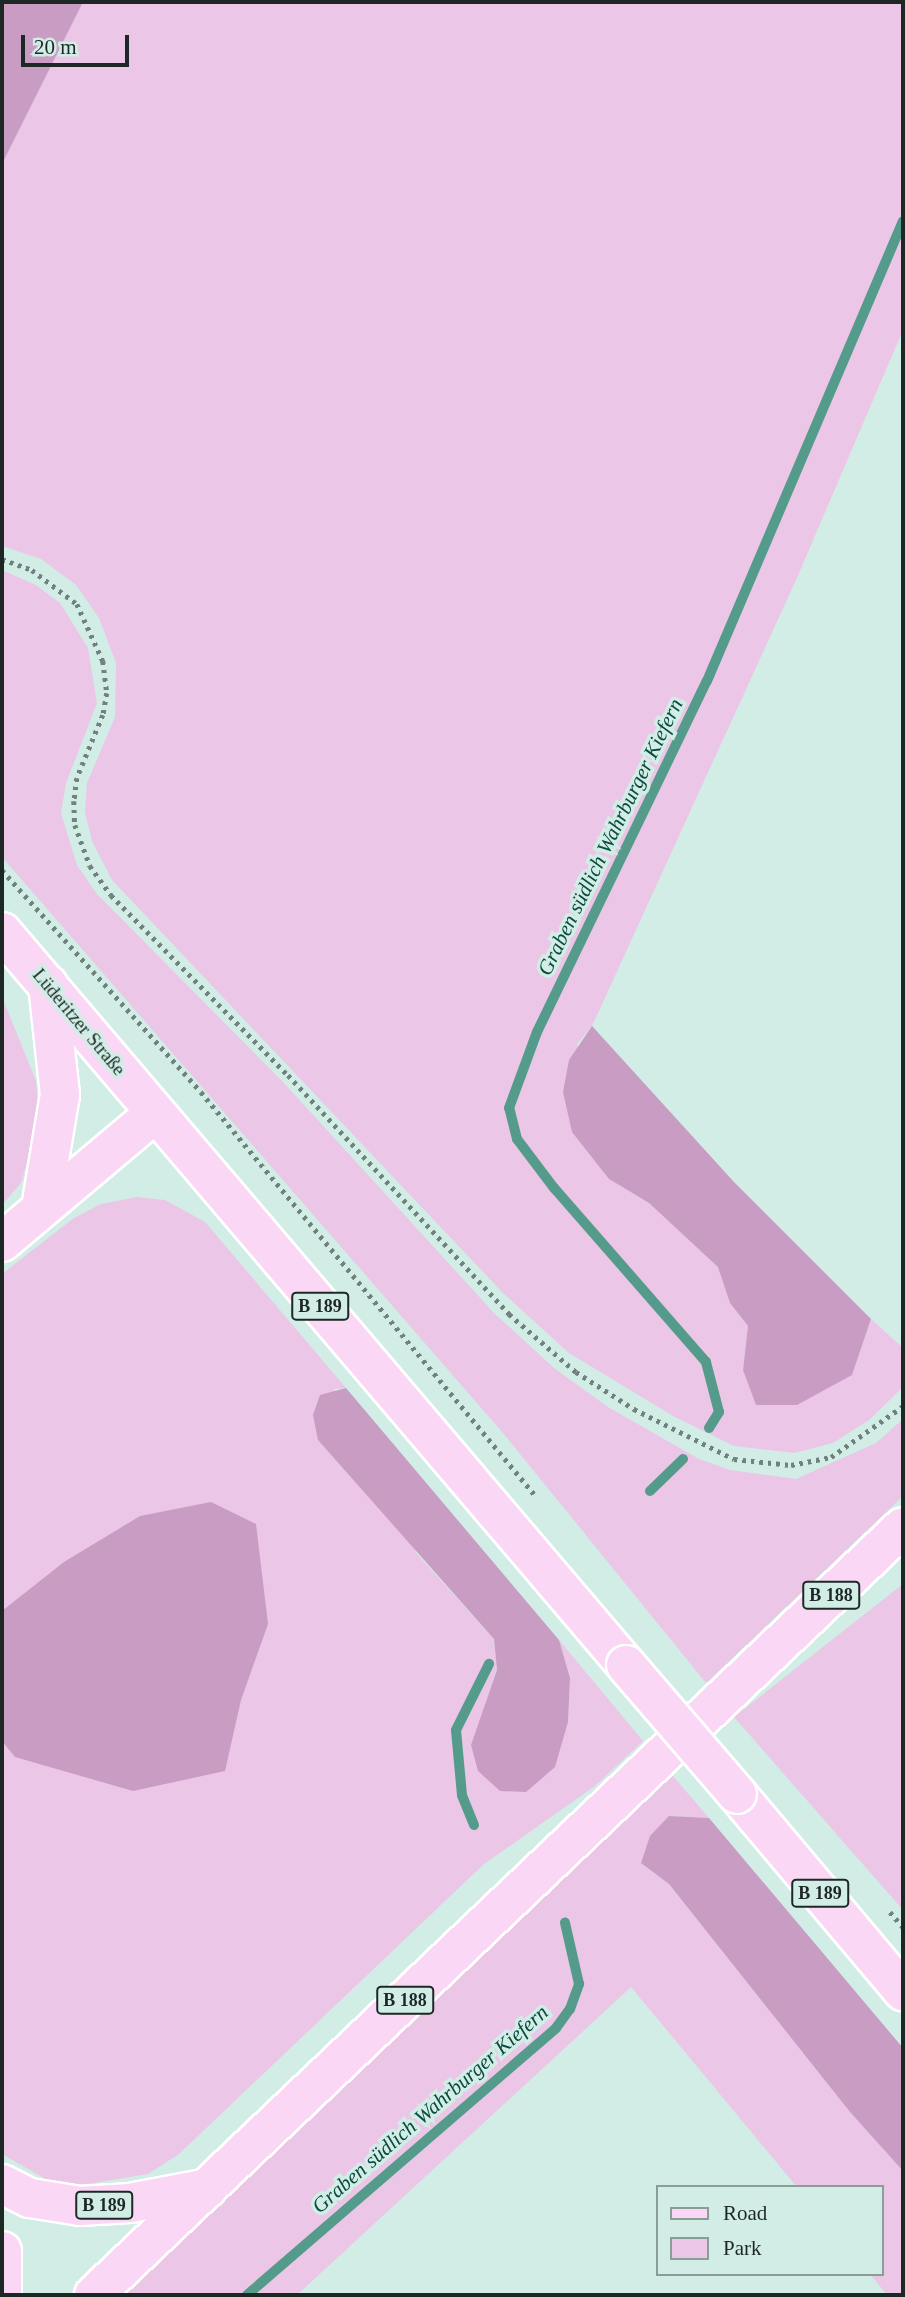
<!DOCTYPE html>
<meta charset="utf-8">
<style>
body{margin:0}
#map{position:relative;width:905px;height:2297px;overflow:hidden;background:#d1ede6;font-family:"Times New Roman",serif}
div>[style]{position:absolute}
.green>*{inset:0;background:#ebc6e6}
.forest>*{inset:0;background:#c99cc3}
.stream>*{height:10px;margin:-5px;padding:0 5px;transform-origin:5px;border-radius:5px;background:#559b8b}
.path>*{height:4.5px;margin-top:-2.25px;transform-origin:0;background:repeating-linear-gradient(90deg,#70827e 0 3.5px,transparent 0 8.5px)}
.roads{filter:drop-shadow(2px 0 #fff) drop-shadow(-2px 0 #fff) drop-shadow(0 2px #fff) drop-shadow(0 -2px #fff)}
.major>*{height:38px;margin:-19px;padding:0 19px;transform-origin:19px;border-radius:19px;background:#fad7f5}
.bridges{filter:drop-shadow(2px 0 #fff) drop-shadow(-2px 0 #fff) drop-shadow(0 2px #fff) drop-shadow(0 -2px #fff)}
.major-bridge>*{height:38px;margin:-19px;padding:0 19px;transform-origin:19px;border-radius:19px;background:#fad7f5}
span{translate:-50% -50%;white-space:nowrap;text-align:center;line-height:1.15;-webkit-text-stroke:7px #d1ede6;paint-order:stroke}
.shield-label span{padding:2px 5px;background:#d1ede6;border:2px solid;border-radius:5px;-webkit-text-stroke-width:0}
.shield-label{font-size:18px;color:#1d2825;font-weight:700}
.street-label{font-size:19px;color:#1d2825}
.water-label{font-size:21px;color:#0a493e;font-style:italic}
.frame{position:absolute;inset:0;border:4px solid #1d2825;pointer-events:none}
.legend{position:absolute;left:656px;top:2185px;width:228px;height:91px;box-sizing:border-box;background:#d1ede6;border:2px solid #899e99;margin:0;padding:9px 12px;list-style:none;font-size:21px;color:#1d2825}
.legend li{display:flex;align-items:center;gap:14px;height:35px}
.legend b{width:35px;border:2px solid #899e99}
.scale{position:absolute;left:21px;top:35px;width:108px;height:32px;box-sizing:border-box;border:4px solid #1d2825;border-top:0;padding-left:9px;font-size:21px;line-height:24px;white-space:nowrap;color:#1d2825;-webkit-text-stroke:5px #d1ede6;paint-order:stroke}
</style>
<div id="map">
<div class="green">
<i style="clip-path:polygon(83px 2px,903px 2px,903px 330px,796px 580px,592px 1026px,577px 1044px,609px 1179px,649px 1203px,719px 1267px,730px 1303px,748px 1326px,743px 1370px,852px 1375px,871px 1319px,903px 1348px,903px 1387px,869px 1420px,833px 1443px,794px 1453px,734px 1446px,673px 1416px,569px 1353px,503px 1293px,112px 880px,92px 841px,85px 812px,87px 783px,115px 717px,116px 663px,99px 618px,76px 585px,41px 559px,2px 546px,2px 164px)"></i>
<i style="clip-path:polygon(2px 570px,36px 585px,60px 603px,88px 648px,97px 703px,66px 783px,61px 813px,77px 865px,96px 893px,283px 1082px,494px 1313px,554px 1368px,608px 1407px,699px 1459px,730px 1470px,796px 1479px,876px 1443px,903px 1419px,903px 1496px,706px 1683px,503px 1433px,2px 857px)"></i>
<i style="clip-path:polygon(2px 997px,36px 1081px,39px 1123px,21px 1183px,2px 1205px)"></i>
<i style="clip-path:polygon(137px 1197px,165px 1200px,205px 1222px,346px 1388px,334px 1389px,417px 1554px,494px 1639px,497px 1670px,485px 1705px,568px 1722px,570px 1678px,559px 1640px,643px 1741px,595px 1786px,484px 1864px,179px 2154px,148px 2174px,75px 2186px,49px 2181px,2px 2154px,2px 1274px,74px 1218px,101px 1204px)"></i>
<i style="clip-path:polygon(903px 1584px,903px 1910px,734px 1717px)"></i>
<i style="clip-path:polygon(672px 1775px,709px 1818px,669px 1816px,641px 1863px,669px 1884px,850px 2112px,903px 2171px,903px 2295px,887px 2295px,870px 2274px,882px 2274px,882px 2187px,797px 2187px,631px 1987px,297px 2295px,125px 2295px)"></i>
</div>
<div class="forest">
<i style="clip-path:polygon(2px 2px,83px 2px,2px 164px)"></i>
<i style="clip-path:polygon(592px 1026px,734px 1182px,871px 1319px,852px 1375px,797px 1405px,756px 1405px,743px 1370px,748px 1326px,730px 1303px,718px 1267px,649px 1203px,609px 1179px,572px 1132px,563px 1092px,569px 1060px)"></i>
<i style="clip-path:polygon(346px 1388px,559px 1640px,570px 1678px,568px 1722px,555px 1767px,526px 1792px,500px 1791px,478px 1771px,471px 1745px,497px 1670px,494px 1639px,318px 1440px,313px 1415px,320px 1395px)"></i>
<i style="clip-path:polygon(211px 1502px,256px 1524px,268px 1624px,241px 1700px,225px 1771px,133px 1791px,15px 1757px,2px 1741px,2px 1611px,64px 1562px,140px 1516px)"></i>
<i style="clip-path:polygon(669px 1816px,709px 1818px,903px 2048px,903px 2171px,850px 2112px,669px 1884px,641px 1863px,650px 1836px)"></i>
</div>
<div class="stream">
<i style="left:709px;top:1428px;width:19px;rotate:-58deg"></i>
<i style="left:719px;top:1412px;width:52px;rotate:-104.6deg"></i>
<i style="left:706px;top:1362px;width:231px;rotate:-131.1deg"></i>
<i style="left:554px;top:1188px;width:61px;rotate:-127.1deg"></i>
<i style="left:517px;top:1139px;width:32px;rotate:-104deg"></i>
<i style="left:509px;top:1108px;width:81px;rotate:-69.8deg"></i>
<i style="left:537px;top:1032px;width:390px;rotate:-64.2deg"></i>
<i style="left:707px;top:681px;width:500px;rotate:-66.92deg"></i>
<i style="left:650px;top:1491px;width:46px;rotate:-44.1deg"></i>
<i style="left:474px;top:1825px;width:32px;rotate:-112deg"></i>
<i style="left:462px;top:1795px;width:65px;rotate:-95.3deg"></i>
<i style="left:456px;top:1730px;width:74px;rotate:-63.4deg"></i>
<i style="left:247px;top:2295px;width:408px;rotate:-40.8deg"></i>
<i style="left:556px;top:2028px;width:24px;rotate:-54deg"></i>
<i style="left:570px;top:2009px;width:27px;rotate:-70deg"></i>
<i style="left:579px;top:1984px;width:63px;rotate:-102.9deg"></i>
</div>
<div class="path">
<i style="left:2px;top:559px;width:32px;rotate:20deg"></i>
<i style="left:32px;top:570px;width:56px;rotate:37.1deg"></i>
<i style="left:77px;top:604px;width:63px;rotate:65.5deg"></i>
<i style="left:103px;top:661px;width:32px;rotate:83deg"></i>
<i style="left:107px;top:693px;width:22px;rotate:100deg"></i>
<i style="left:103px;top:715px;width:68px;rotate:112.4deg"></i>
<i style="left:77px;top:778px;width:23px;rotate:97deg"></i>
<i style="left:74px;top:801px;width:24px;rotate:88deg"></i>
<i style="left:75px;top:825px;width:44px;rotate:69.9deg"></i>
<i style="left:90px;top:866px;width:36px;rotate:54deg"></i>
<i style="left:111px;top:895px;width:252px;rotate:45.5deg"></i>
<i style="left:288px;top:1075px;width:326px;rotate:47.2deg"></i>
<i style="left:509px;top:1314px;width:89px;rotate:40.9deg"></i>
<i style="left:576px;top:1372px;width:69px;rotate:32.5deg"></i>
<i style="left:634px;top:1409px;width:112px;rotate:26.6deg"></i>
<i style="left:734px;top:1459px;width:57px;rotate:6deg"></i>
<i style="left:791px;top:1465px;width:41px;rotate:-11.3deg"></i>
<i style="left:831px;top:1457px;width:88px;rotate:-35.3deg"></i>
<i style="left:2px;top:870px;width:298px;rotate:48.1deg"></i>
<i style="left:201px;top:1092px;width:522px;rotate:50.36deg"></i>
<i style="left:890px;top:1912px;width:20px;rotate:49deg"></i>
</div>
<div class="roads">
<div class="major">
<i style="left:2px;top:932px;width:963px;rotate:49.59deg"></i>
<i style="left:41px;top:1208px;width:115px;rotate:-80.5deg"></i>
<i style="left:60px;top:1095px;width:111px;rotate:-96.2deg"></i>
<i style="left:2px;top:1242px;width:200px;rotate:-40.1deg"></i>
<i style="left:737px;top:1794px;width:258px;rotate:49.9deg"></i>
<i style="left:2px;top:2184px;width:31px;rotate:27deg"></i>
<i style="left:30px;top:2198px;width:51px;rotate:9.1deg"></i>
<i style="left:80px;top:2206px;width:50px;rotate:-3.4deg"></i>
<i style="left:130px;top:2203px;width:79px;rotate:-10.9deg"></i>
<i style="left:2px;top:2251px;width:44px;rotate:90deg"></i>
<i style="left:94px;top:2295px;width:1115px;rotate:-43.51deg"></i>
</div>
</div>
<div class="bridges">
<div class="major-bridge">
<i style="left:626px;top:1665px;width:170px;rotate:49.3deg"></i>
</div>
</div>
<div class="shield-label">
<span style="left:320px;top:1306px">B 189</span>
<span style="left:831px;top:1595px">B 188</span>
<span style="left:820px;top:1893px">B 189</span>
<span style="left:405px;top:2000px">B 188</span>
<span style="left:104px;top:2205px">B 189</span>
</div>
<div class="street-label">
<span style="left:79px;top:1022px;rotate:50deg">Lüderitzer Straße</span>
</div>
<div class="water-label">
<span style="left:610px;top:837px;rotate:-64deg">Graben südlich Wahrburger Kiefern</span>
<span style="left:430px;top:2109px;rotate:-41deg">Graben südlich Wahrburger Kiefern</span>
</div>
<div class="frame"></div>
<ul class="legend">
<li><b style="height:9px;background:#fad7f5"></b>Road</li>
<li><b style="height:19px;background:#ebc6e6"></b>Park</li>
</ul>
<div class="scale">20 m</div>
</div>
